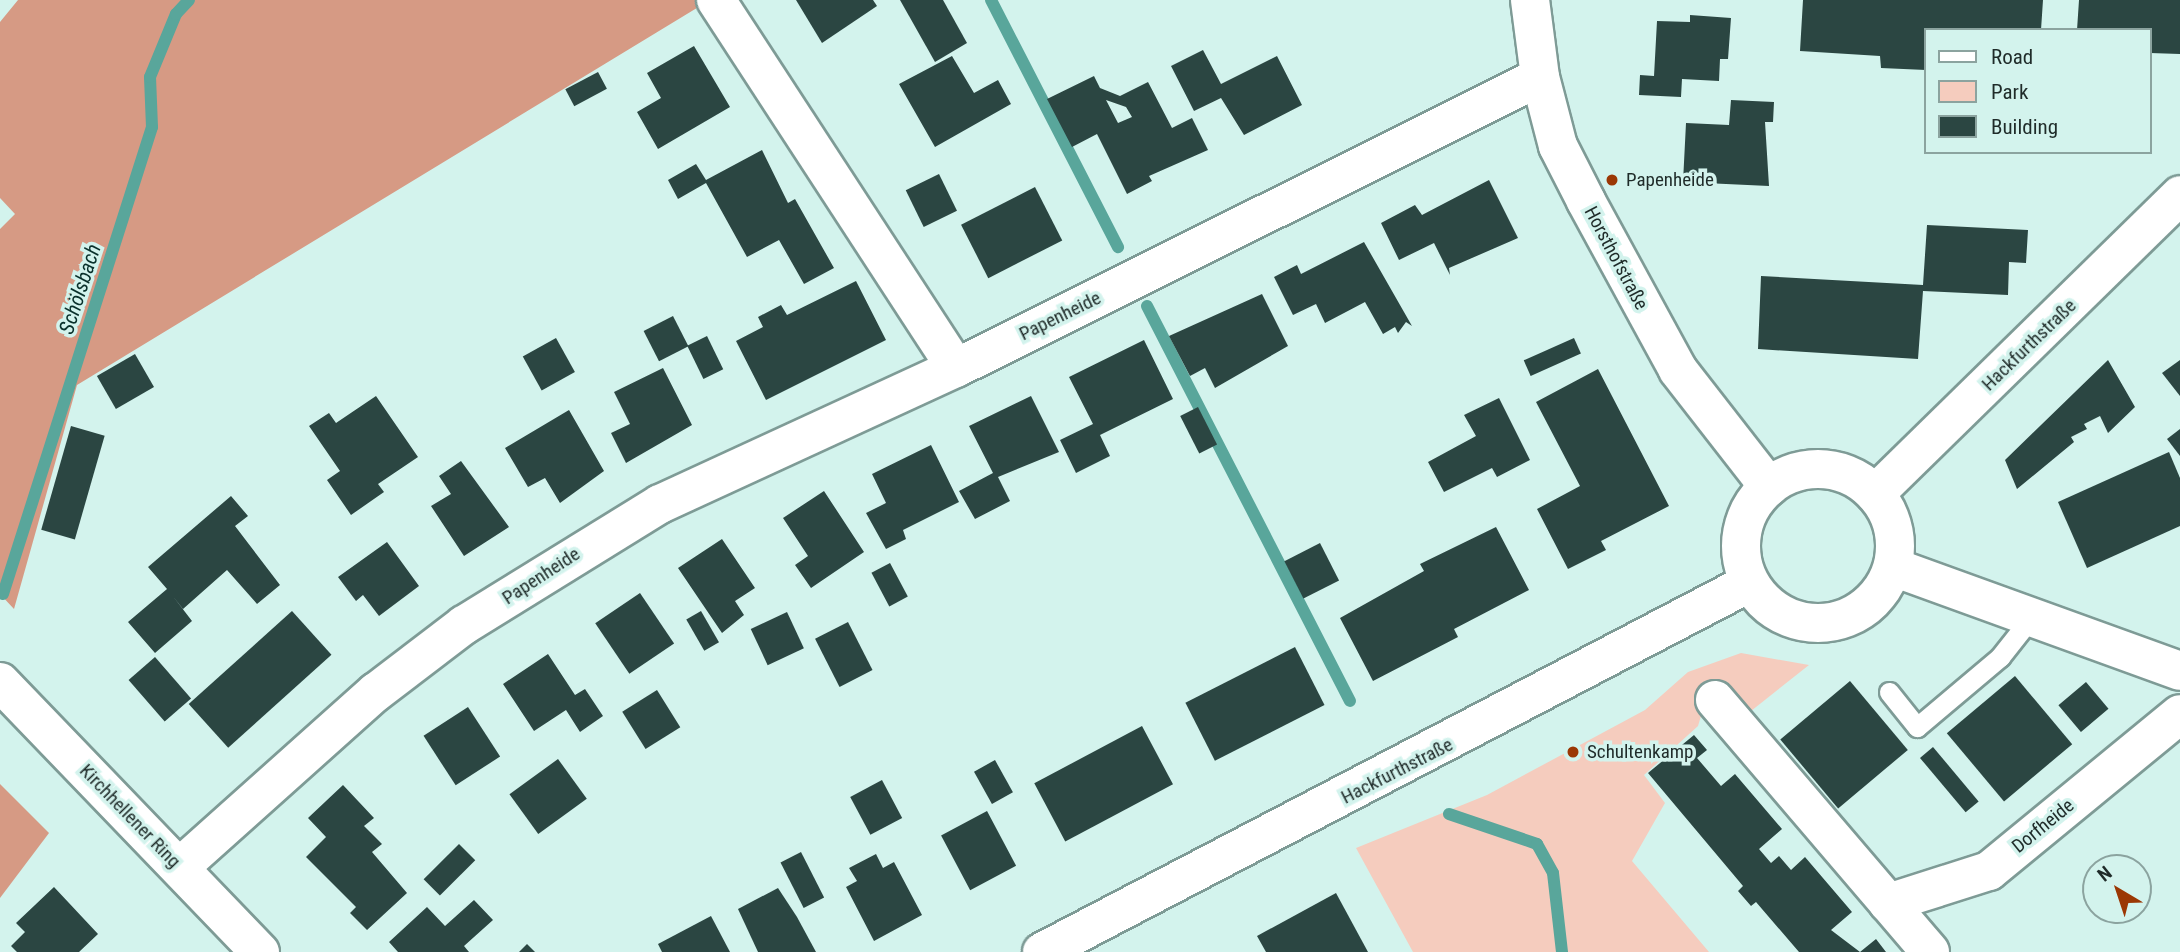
<!DOCTYPE html>
<meta charset="utf-8">
<style>
body{margin:0}
#map{position:relative;width:2180px;height:952px;overflow:hidden;background:#d3f3ed;font-family:"Roboto Condensed",sans-serif}
div>[style]{position:absolute}
.green>*{inset:0;background:#f5ccbe}
.forest>*{inset:0;background:#d69a84}
.stream>*{height:12px;margin:-6px;padding:0 6px;transform-origin:6px;border-radius:6px;background:#59a69b}
.building>*{inset:0;background:#2b4642;transform-origin:0 0}
.roads{filter:drop-shadow(2px 0 #7e9b96) drop-shadow(-2px 0 #7e9b96) drop-shadow(0 2px #7e9b96) drop-shadow(0 -2px #7e9b96)}
.service>*{height:19px;margin:-9.5px;padding:0 9.5px;transform-origin:9.5px;border-radius:9.5px;background:#fff}
.minor>*{height:38px;margin:-19px;padding:0 19px;transform-origin:19px;border-radius:19px;background:#fff}
.tertiary>*{height:38px;margin:-19px;padding:0 19px;transform-origin:19px;border-radius:19px;background:#fff}
.tertiary>.ring{margin:-19px;padding:0;box-sizing:content-box;background:none;border:38px solid #fff;border-radius:50%}
.dots>*{width:19px;height:19px;translate:-50% -50%;box-sizing:border-box;border:4px solid #d3f3ed;border-radius:50%}
span{translate:-50% -50%;white-space:nowrap;text-align:center;line-height:1.15;-webkit-text-stroke:7px #d3f3ed;paint-order:stroke}
.poi-label{font-size:19px;color:#1f2b29}
.left{translate:0 -50%;text-align:left}
.street-label{font-size:19px;color:#1f2b29}
.water-label{font-size:21px;color:#09302b;font-style:italic}
.legend{position:absolute;left:1924px;top:28px;width:228px;height:126px;box-sizing:border-box;background:#d3f3ed;border:2px solid #8ba39f;margin:0;padding:9px 12px;list-style:none;font-size:21px;color:#1f2b29}
.legend li{display:flex;align-items:center;gap:14px;height:35px}
.legend b{width:35px;border:2px solid #8ba39f}
.north{position:absolute;left:2082px;top:854px;width:70px;height:70px;box-sizing:border-box;background:#d3f3ed;border:2px solid #8ba39f;border-radius:50%;rotate:321deg;font-size:19px;font-weight:700;line-height:28px;text-align:center;color:#1f2b29}
.north::after{content:'';display:block;margin:auto;width:24px;height:32px;background:#9b3704;clip-path:polygon(50% 0,100% 100%,50% 72%,0 100%)}
</style>
<div id="map">
<div class="green">
<i style="clip-path:polygon(1741px 653px,1809px 665px,1751px 711px,1704px 706px,1698px 726px,1644px 775px,1665px 803px,1632px 861px,1709px 952px,1413px 952px,1356px 848px,1487px 795px,1645px 710px,1688px 672px)"></i>
</div>
<div class="forest">
<i style="clip-path:polygon(18px 0,710px 0,77px 385px,14px 609px,0 594px,0 229px,15px 214px,0 198px,0 22px)"></i>
<i style="clip-path:polygon(0 784px,49px 833px,0 898px)"></i>
</div>
<div class="stream">
<i style="left:991px;top:0;width:278px;rotate:62.8deg"></i>
<i style="left:1147px;top:306px;width:444px;rotate:62.8deg"></i>
<i style="left:3px;top:594px;width:490px;rotate:-72.3deg"></i>
<i style="left:152px;top:127px;width:50px;rotate:-92.3deg"></i>
<i style="left:150px;top:77px;width:68px;rotate:-67.6deg"></i>
<i style="left:176px;top:14px;width:19px;rotate:-47deg"></i>
<i style="left:1449px;top:814px;width:93px;rotate:18.8deg"></i>
<i style="left:1537px;top:844px;width:33px;rotate:61deg"></i>
<i style="left:1553px;top:873px;width:80px;rotate:83.5deg"></i>
</div>
<div class="building">
<i style="clip-path:polygon(796px 0,873px 0,877px 6px,822px 43px)"></i>
<i style="clip-path:polygon(900px 0,943px 0,967px 43px,935px 62px)"></i>
<i style="clip-path:polygon(1803px 0,2043px 0,2041px 30px,1926px 30px,1926px 70px,1881px 68px,1880px 56px,1800px 51px)"></i>
<i style="clip-path:polygon(2079px 0,2180px 0,2180px 54px,2150px 53px,2150px 30px,2077px 30px)"></i>
<i style="clip-path:polygon(1690px 15px,1731px 18px,1728px 59px,1720px 59px,1719px 81px,1682px 79px,1681px 97px,1639px 95px,1640px 75px,1654px 76px,1657px 21px,1690px 22px)"></i>
<i style="clip-path:polygon(694px 46px,730px 107px,658px 149px,637px 112px,661px 98px,647px 73px)"></i>
<i style="clip-path:polygon(1203px 50px,1221px 84px,1277px 56px,1302px 105px,1244px 135px,1221px 98px,1194px 111px,1171px 66px)"></i>
<i style="clip-path:polygon(952px 56px,974px 93px,998px 80px,1011px 104px,935px 147px,899px 84px)"></i>
<i style="left:598px;top:72px;width:19px;height:37px;rotate:62deg"></i>
<i style="clip-path:polygon(evenodd,1094px 76px,1100px 88px,1120px 96px,1148px 82px,1172px 128px,1192px 118px,1208px 150px,1149px 176px,1152px 181px,1127px 194px,1097px 134px,1072px 147px,1047px 99px,1094px 76px,1106px 100px,1126px 107px,1132px 117px,1118px 123px,1106px 100px)"></i>
<i style="clip-path:polygon(1731px 100px,1774px 102px,1773px 122px,1765px 122px,1769px 186px,1683px 182px,1686px 123px,1729px 125px)"></i>
<i style="clip-path:polygon(762px 150px,788px 203px,795px 199px,834px 268px,804px 284px,779px 240px,747px 257px,706px 183px,678px 199px,668px 180px,696px 164px,706px 180px)"></i>
<i style="left:939px;top:174px;width:41px;height:37px;rotate:64deg"></i>
<i style="clip-path:polygon(1489px 180px,1518px 238px,1449px 268px,1450px 275px,1434px 243px,1399px 260px,1381px 223px,1415px 205px,1422px 215px)"></i>
<i style="left:1035px;top:187px;width:60px;height:83px;rotate:63deg"></i>
<i style="clip-path:polygon(1927px 225px,2028px 230px,2026px 263px,2009px 262px,2008px 295px,1923px 291px,1918px 359px,1758px 349px,1761px 276px,1923px 285px)"></i>
<i style="clip-path:polygon(1364px 242px,1412px 326px,1406px 322px,1398px 333px,1395px 327px,1383px 334px,1365px 302px,1325px 323px,1316px 304px,1293px 315px,1274px 277px,1297px 265px,1301px 274px)"></i>
<i style="clip-path:polygon(856px 281px,886px 340px,766px 400px,736px 341px,763px 327px,758px 317px,781px 305px,787px 315px)"></i>
<i style="clip-path:polygon(1262px 294px,1288px 346px,1215px 388px,1205px 368px,1190px 376px,1169px 336px)"></i>
<i style="left:673px;top:316px;width:34px;height:33px;rotate:63deg"></i>
<i style="left:707px;top:336px;width:37px;height:22px;rotate:64deg"></i>
<i style="left:556px;top:338px;width:39px;height:38px;rotate:61deg"></i>
<i style="left:1574px;top:338px;width:17px;height:55px;rotate:66deg"></i>
<i style="clip-path:polygon(1144px 340px,1173px 399px,1100px 435px,1110px 456px,1076px 473px,1060px 440px,1093px 424px,1069px 377px)"></i>
<i style="left:135px;top:354px;width:38px;height:44px;rotate:60deg"></i>
<i style="clip-path:polygon(2108px 360px,2135px 407px,2108px 433px,2100px 416px,2084px 424px,2087px 429px,2071px 437px,2074px 442px,2017px 489px,2005px 460px)"></i>
<i style="clip-path:polygon(2180px 360px,2180px 396px,2162px 373px)"></i>
<i style="clip-path:polygon(663px 368px,692px 425px,626px 463px,611px 433px,630px 424px,614px 392px)"></i>
<i style="clip-path:polygon(1598px 369px,1669px 506px,1601px 541px,1606px 550px,1568px 569px,1537px 509px,1580px 486px,1536px 402px)"></i>
<i style="clip-path:polygon(376px 396px,418px 457px,378px 484px,384px 492px,351px 515px,327px 480px,340px 471px,309px 426px,329px 413px,336px 423px)"></i>
<i style="clip-path:polygon(1031px 396px,1059px 452px,998px 477px,1010px 501px,975px 519px,959px 491px,993px 473px,969px 426px)"></i>
<i style="clip-path:polygon(1499px 398px,1530px 460px,1497px 477px,1492px 468px,1444px 492px,1428px 462px,1476px 436px,1464px 415px)"></i>
<i style="left:1198px;top:407px;width:42px;height:20px;rotate:63deg"></i>
<i style="clip-path:polygon(569px 410px,604px 471px,560px 503px,545px 478px,528px 487px,505px 448px)"></i>
<i style="left:71px;top:426px;width:35px;height:108px;rotate:16deg"></i>
<i style="clip-path:polygon(2180px 429px,2180px 456px,2167px 439px)"></i>
<i style="clip-path:polygon(931px 445px,959px 502px,903px 530px,906px 539px,886px 549px,866px 513px,886px 503px,872px 474px)"></i>
<i style="clip-path:polygon(2169px 452px,2180px 478px,2180px 526px,2087px 568px,2058px 502px)"></i>
<i style="clip-path:polygon(461px 461px,509px 527px,464px 556px,431px 506px,451px 494px,439px 476px)"></i>
<i style="clip-path:polygon(824px 491px,864px 552px,811px 588px,795px 565px,808px 556px,783px 518px)"></i>
<i style="clip-path:polygon(231px 496px,248px 516px,235px 526px,280px 585px,257px 604px,227px 570px,183px 609px,172px 595px,192px 621px,155px 653px,128px 622px,167px 589px,148px 567px)"></i>
<i style="clip-path:polygon(1496px 527px,1529px 590px,1454px 629px,1458px 637px,1373px 681px,1340px 618px,1424px 571px,1420px 564px)"></i>
<i style="clip-path:polygon(722px 539px,755px 588px,735px 601px,744px 615px,722px 633px,678px 568px)"></i>
<i style="clip-path:polygon(387px 542px,419px 586px,379px 616px,363px 595px,356px 601px,338px 577px)"></i>
<i style="left:1320px;top:543px;width:42px;height:40px;rotate:63deg"></i>
<i style="left:890px;top:563px;width:38px;height:21px;rotate:62deg"></i>
<i style="left:640px;top:593px;width:61px;height:54px;rotate:56deg"></i>
<i style="left:292px;top:611px;width:59px;height:139px;rotate:48deg"></i>
<i style="left:701px;top:611px;width:36px;height:17px;rotate:60deg"></i>
<i style="left:787px;top:612px;width:40px;height:40px;rotate:65deg"></i>
<i style="left:848px;top:622px;width:54px;height:37px;rotate:63deg"></i>
<i style="left:1295px;top:647px;width:65px;height:123px;rotate:63deg"></i>
<i style="clip-path:polygon(548px 654px,575px 695px,585px 689px,603px 716px,580px 732px,566px 710px,534px 731px,503px 684px)"></i>
<i style="left:155px;top:657px;width:55px;height:35px;rotate:49deg"></i>
<i style="left:2015px;top:676px;width:89px;height:89px;rotate:50deg"></i>
<i style="left:1850px;top:681px;width:90px;height:91px;rotate:50deg"></i>
<i style="left:2086px;top:682px;width:35px;height:36px;rotate:50deg"></i>
<i style="left:657px;top:690px;width:44px;height:41px;rotate:58deg"></i>
<i style="left:468px;top:707px;width:59px;height:53px;rotate:57deg"></i>
<i style="left:1142px;top:726px;width:66px;height:122px;rotate:62deg"></i>
<i style="clip-path:polygon(1694px 735px,1707px 750px,1697px 758px,1721px 786px,1735px 774px,1782px 829px,1759px 849px,1771px 863px,1779px 856px,1791px 870px,1805px 857px,1852px 912px,1831px 930px,1860px 952px,1876px 939px,1886px 952px,1799px 952px,1756px 902px,1751px 906px,1738px 891px,1743px 886px,1648px 773px)"></i>
<i style="left:1933px;top:747px;width:71px;height:17px;rotate:50deg"></i>
<i style="left:558px;top:759px;width:49px;height:60px;rotate:54deg"></i>
<i style="left:995px;top:760px;width:37px;height:24px;rotate:61deg"></i>
<i style="left:882px;top:780px;width:43px;height:36px;rotate:62deg"></i>
<i style="clip-path:polygon(343px 785px,374px 818px,364px 826px,382px 844px,372px 852px,407px 893px,367px 930px,350px 913px,356px 907px,306px 857px,326px 837px,308px 818px)"></i>
<i style="left:987px;top:811px;width:62px;height:52px;rotate:62deg"></i>
<i style="left:459px;top:844px;width:23px;height:50px;rotate:45deg"></i>
<i style="left:801px;top:852px;width:51px;height:23px;rotate:63deg"></i>
<i style="clip-path:polygon(876px 854px,883px 868px,894px 862px,922px 915px,874px 941px,846px 887px,857px 881px,849px 868px)"></i>
<i style="clip-path:polygon(54px 887px,98px 934px,79px 952px,17px 952px,11px 946px,25px 932px,16px 923px)"></i>
<i style="clip-path:polygon(778px 888px,797px 917px,816px 952px,758px 952px,738px 909px)"></i>
<i style="clip-path:polygon(1336px 893px,1368px 952px,1266px 952px,1257px 936px)"></i>
<i style="clip-path:polygon(474px 900px,493px 920px,464px 946px,469px 952px,398px 952px,389px 942px,427px 907px,445px 926px)"></i>
<i style="clip-path:polygon(711px 916px,730px 952px,662px 952px,658px 944px)"></i>
<i style="clip-path:polygon(527px 944px,535px 952px,519px 952px)"></i>
</div>
<div class="roads">
<div class="service">
<i style="left:1889px;top:692px;width:45px;rotate:51.3deg"></i>
<i style="left:1917px;top:727px;width:109px;rotate:-40.1deg"></i>
<i style="left:2000px;top:657px;width:55px;rotate:-51.7deg"></i>
</div>
<div class="minor">
<i style="left:716px;top:0;width:439px;rotate:56.9deg"></i>
<i style="left:1530px;top:0;width:78px;rotate:82.6deg"></i>
<i style="left:1540px;top:77px;width:71px;rotate:75.4deg"></i>
<i style="left:1558px;top:146px;width:62px;rotate:63deg"></i>
<i style="left:1586px;top:201px;width:192px;rotate:61.4deg"></i>
<i style="left:1678px;top:370px;width:148px;rotate:52.1deg"></i>
<i style="left:1893px;top:567px;width:305px;rotate:19.9deg"></i>
<i style="left:0;top:682px;width:375px;rotate:46.1deg"></i>
<i style="left:1715px;top:700px;width:331px;rotate:49.5deg"></i>
<i style="left:180px;top:867px;width:263px;rotate:-41.8deg"></i>
<i style="left:376px;top:692px;width:111px;rotate:-37.3deg"></i>
<i style="left:464px;top:625px;width:230px;rotate:-31.7deg"></i>
<i style="left:660px;top:504px;width:326px;rotate:-24.7deg"></i>
<i style="left:956px;top:368px;width:652px;rotate:-26.49deg"></i>
<i style="left:1888px;top:903px;width:106px;rotate:-17.6deg"></i>
<i style="left:1989px;top:871px;width:247px;rotate:-39.4deg"></i>
</div>
<div class="tertiary">
<i class="ring" style="left:1741px;top:469px;width:116px;height:116px"></i>
<i style="left:1875px;top:494px;width:427px;rotate:-44.4deg"></i>
<i style="left:1042px;top:952px;width:798px;rotate:-27.56deg"></i>
</div>
</div>
<div class="dots">
<i style="left:1612px;top:180px;background:#9b3704"></i>
<i style="left:1573px;top:752px;background:#9b3704"></i>
</div>
<div class="poi-label">
<span class="left" style="left:1626px;top:180px">Papenheide</span>
<span class="left" style="left:1587px;top:752px">Schultenkamp</span>
</div>
<div class="street-label">
<span style="left:1616px;top:258px;rotate:62deg">Horsthofstraße</span>
<span style="left:1060px;top:316px;rotate:-26deg">Papenheide</span>
<span style="left:2029px;top:345px;rotate:-44deg">Hackfurthstraße</span>
<span style="left:541px;top:576px;rotate:-33deg">Papenheide</span>
<span style="left:1397px;top:771px;rotate:-27deg">Hackfurthstraße</span>
<span style="left:130px;top:816px;rotate:46deg">Kirchhellener Ring</span>
<span style="left:2043px;top:826px;rotate:-39deg">Dorfheide</span>
</div>
<div class="water-label">
<span style="left:80px;top:289px;rotate:-72deg">Schölsbach</span>
</div>
<ul class="legend">
<li><b style="height:9px;background:#fff"></b>Road</li>
<li><b style="height:19px;background:#f5ccbe"></b>Park</li>
<li><b style="height:19px;background:#2b4642"></b>Building</li>
</ul>
<div class="north">N</div>
</div>
